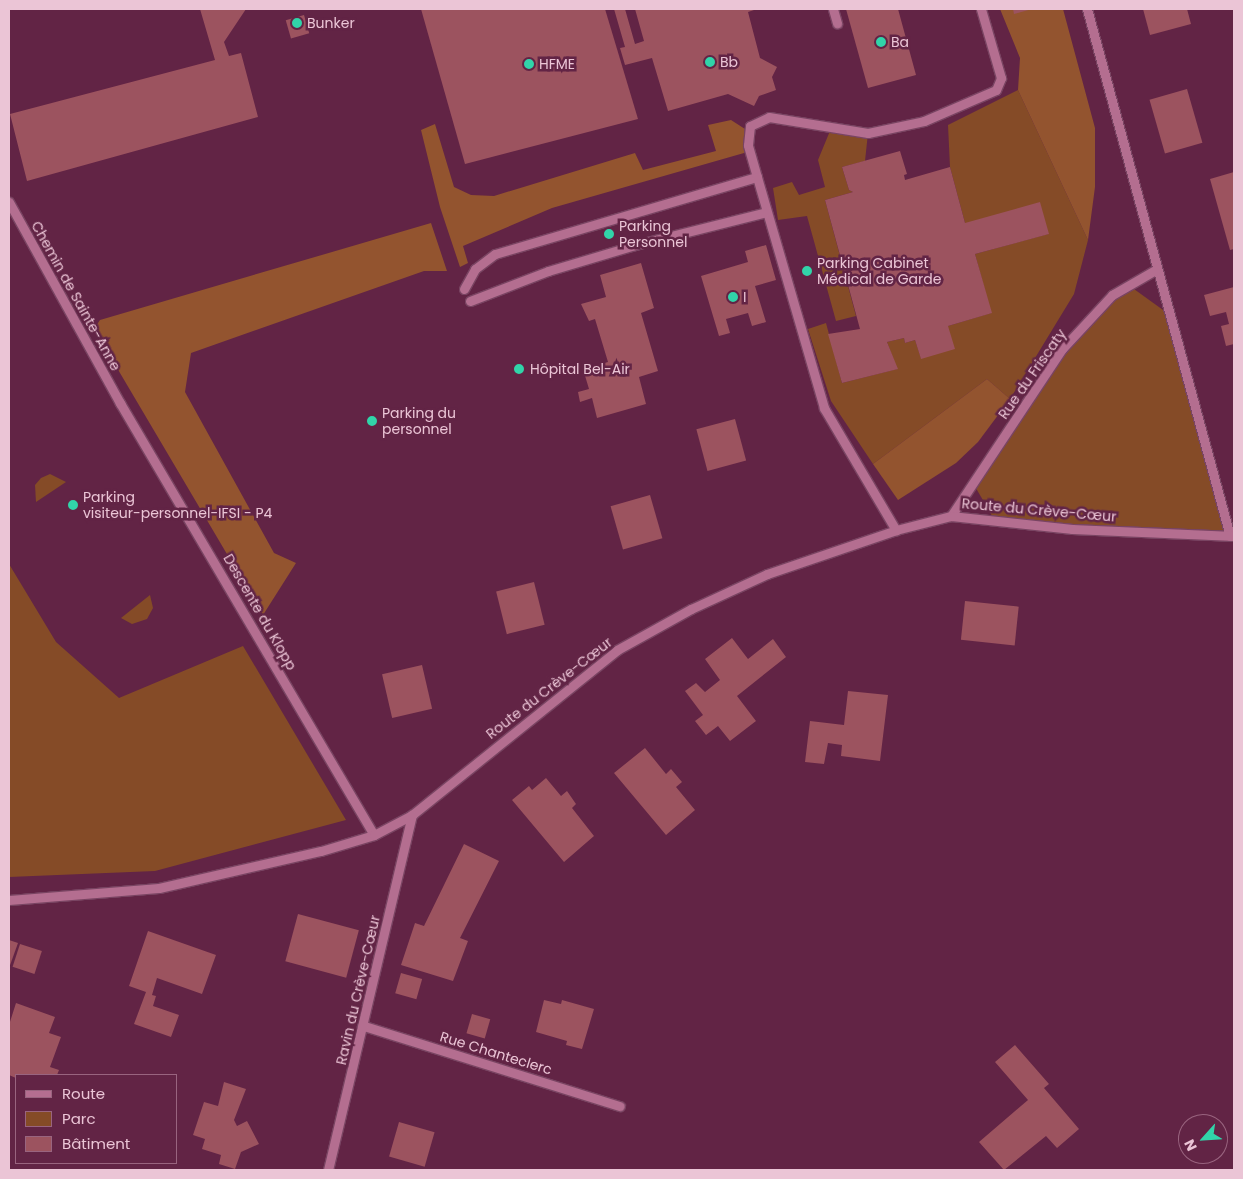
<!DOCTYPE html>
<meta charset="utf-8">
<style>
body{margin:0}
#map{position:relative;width:1243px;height:1179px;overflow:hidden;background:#622445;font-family:Poppins,sans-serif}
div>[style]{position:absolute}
.green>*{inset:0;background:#854b27}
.forest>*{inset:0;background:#93542f}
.building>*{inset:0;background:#9c535f;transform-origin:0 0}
.roads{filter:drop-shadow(1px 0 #794462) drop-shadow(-1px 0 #794462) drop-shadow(0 1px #794462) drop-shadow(0 -1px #794462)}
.minor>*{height:9px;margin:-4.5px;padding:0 4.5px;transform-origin:4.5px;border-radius:4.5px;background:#b46e90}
.dots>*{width:14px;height:14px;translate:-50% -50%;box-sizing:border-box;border:2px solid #622445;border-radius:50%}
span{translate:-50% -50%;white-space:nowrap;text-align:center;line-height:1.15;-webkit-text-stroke:5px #622445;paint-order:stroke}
.poi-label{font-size:14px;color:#ebc5d6}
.left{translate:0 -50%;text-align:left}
.street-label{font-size:14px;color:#ebc5d6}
.frame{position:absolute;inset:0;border:10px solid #ebc5d6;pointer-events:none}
.legend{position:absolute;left:15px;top:1074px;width:162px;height:90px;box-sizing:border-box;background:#622445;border:1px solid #99647f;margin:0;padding:6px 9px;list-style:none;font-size:15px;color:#ebc5d6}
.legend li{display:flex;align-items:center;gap:10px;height:25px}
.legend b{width:25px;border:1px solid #99647f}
.north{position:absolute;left:1178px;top:1114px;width:50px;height:50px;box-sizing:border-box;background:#622445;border:1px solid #99647f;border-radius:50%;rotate:244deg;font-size:14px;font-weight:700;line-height:20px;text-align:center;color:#ebc5d6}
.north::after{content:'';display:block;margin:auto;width:18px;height:22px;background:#31d4a9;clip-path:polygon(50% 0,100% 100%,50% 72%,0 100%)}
</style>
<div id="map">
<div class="green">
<i style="clip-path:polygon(1018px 90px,1088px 240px,1074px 294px,1010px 399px,987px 379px,873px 464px,831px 401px,808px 329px,826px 323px,842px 383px,897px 369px,887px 342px,904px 338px,905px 343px,915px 340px,921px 358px,948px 326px,991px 313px,975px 254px,1048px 234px,965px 223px,950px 167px,948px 125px)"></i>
<i style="clip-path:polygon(832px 126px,868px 133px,865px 161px,842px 167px,849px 190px,853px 192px,825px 200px,856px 316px,836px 321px,807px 216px,778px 220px,773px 188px,792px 182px,799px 195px,825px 187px,818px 160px)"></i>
<i style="clip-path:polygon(1127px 284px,1170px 315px,1230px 536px,995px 521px,973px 483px,1062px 349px)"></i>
<i style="clip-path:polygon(50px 474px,66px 482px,36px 502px,35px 485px,41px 478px)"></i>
<i style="clip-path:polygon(9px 564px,56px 642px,119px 698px,243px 646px,346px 820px,155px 871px,9px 877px)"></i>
<i style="clip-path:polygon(150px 595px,153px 608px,147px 619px,132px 624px,121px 618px)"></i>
</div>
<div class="forest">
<i style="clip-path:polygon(1000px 9px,1063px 9px,1095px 128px,1095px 187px,1088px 240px,1018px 90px,1020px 58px)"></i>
<i style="clip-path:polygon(731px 120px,745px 129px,744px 153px,552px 208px,463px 246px,468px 263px,460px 267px,440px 207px,421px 130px,435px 124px,454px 187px,471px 195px,494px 196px,635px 153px,643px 170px,716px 151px,708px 125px)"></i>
<i style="clip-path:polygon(431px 223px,447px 271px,424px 271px,191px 353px,185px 392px,274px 553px,296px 563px,263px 615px,94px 329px,100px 320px)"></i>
<i style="clip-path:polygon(987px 379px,1010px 399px,978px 442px,956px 463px,898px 500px,873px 464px)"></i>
</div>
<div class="building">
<i style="clip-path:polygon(200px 9px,246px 9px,224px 42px,229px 56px,241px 53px,258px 117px,27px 181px,10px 114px,215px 60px)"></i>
<i style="clip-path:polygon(421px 9px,605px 9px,638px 119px,465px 164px)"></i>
<i style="clip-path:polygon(614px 9px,625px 9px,635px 44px,644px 41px,635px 9px,757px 9px,748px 12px,760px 58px,777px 67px,772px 77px,776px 90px,759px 96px,754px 106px,728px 94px,668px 111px,652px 58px,625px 65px,620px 48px,625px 47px)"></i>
<i style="clip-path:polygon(846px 9px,898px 9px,916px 75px,868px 88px)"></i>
<i style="clip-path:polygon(1013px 9px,1032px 9px,1014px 14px)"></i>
<i style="clip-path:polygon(1143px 9px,1187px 9px,1191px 24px,1150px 35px)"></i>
<i style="left:304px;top:15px;width:19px;height:19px;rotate:74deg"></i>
<i style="left:1187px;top:89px;width:56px;height:39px;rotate:74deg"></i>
<i style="clip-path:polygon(900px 151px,907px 174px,904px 175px,905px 180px,950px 167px,965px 223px,1040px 202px,1049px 234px,975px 254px,992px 313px,948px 326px,955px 349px,921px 359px,915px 340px,905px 343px,904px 338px,887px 342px,898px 369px,842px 383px,828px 334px,860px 329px,825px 200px,853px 192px,849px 190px,842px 167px)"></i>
<i style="clip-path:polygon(1234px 172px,1234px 249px,1230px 250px,1210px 179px)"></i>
<i style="clip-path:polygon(766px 245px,776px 280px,755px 286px,766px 322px,752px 326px,748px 313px,726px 319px,730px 333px,719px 336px,701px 276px,748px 262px,745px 251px)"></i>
<i style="clip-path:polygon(641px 263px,654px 308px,641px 313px,658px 371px,639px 377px,646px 404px,597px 418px,592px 398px,580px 402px,578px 392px,589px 389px,583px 369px,608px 362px,595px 319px,589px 321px,581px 304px,606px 297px,600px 275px)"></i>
<i style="clip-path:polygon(1234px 287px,1234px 344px,1226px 346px,1221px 326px,1229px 324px,1226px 312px,1210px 316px,1204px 295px)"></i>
<i style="left:735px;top:419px;width:43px;height:40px;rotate:75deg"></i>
<i style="left:650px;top:495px;width:45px;height:41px;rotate:74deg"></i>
<i style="left:534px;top:582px;width:44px;height:39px;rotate:76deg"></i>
<i style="left:965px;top:601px;width:54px;height:39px;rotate:6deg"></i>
<i style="clip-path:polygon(732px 638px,748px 659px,773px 639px,786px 657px,737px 696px,756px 721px,730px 741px,718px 726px,706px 735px,695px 721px,703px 715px,685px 691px,696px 683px,705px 692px,720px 680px,705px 659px)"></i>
<i style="left:422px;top:665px;width:45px;height:41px;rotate:77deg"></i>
<i style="clip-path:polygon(848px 691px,888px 695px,880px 761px,841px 756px,842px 745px,828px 743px,824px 764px,805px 762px,810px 721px,844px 725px)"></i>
<i style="clip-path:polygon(645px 748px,666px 774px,671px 769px,682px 782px,676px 787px,695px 810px,666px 835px,614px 773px)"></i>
<i style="clip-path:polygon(546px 778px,561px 796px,567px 791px,576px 804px,572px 808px,594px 836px,564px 862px,512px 800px,529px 786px,532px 790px)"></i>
<i style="clip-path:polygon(464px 844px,499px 861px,460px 938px,468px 941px,453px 981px,401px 965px,415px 923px,424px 926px)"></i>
<i style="left:298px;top:914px;width:63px;height:49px;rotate:15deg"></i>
<i style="clip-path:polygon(148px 931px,216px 955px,202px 994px,157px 978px,152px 995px,156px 996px,153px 1006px,179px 1015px,171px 1037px,134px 1024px,146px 992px,129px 986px)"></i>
<i style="clip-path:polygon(9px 940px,18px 943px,9px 968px)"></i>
<i style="left:20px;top:944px;width:23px;height:24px;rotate:18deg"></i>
<i style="left:401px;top:973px;width:22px;height:21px;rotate:16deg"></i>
<i style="clip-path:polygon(544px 1000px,561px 1004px,562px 1000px,594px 1009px,582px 1049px,566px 1045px,567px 1041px,536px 1032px)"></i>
<i style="clip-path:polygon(16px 1003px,55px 1017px,49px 1033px,61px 1037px,50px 1067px,59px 1070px,57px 1075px,16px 1075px,16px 1078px,9px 1075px,9px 1025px)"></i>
<i style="left:472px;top:1014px;width:19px;height:20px;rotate:16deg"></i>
<i style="clip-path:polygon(1015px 1045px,1049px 1084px,1044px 1088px,1079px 1129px,1057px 1148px,1046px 1136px,1004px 1170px,979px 1142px,1028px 1100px,995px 1062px)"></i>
<i style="clip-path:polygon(224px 1082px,246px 1089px,234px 1120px,237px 1126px,247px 1121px,259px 1144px,241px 1152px,235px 1169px,219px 1164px,221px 1155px,202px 1149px,205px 1139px,193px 1135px,204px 1102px,218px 1106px)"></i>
<i style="left:399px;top:1122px;width:37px;height:36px;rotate:16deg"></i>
</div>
<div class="roads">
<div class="minor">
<i style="left:833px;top:9px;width:15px;rotate:74deg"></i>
<i style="left:1087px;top:9px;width:546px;rotate:74.82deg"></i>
<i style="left:757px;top:177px;width:33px;rotate:-106deg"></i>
<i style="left:748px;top:145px;width:19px;rotate:-84deg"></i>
<i style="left:750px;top:126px;width:21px;rotate:-25deg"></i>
<i style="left:769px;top:117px;width:100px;rotate:9.2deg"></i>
<i style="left:868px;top:133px;width:57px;rotate:-12.1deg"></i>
<i style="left:924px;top:121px;width:78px;rotate:-23.3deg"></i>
<i style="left:996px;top:90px;width:13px;rotate:-67deg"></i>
<i style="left:1001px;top:78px;width:72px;rotate:-106.2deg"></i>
<i style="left:9px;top:202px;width:230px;rotate:61.1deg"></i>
<i style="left:120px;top:403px;width:501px;rotate:59.55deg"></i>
<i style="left:464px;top:289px;width:23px;rotate:-61deg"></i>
<i style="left:475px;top:269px;width:25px;rotate:-37deg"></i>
<i style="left:495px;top:254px;width:273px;rotate:-16.4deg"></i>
<i style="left:757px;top:177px;width:241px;rotate:73.8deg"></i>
<i style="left:824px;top:408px;width:142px;rotate:59.5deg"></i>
<i style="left:470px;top:301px;width:84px;rotate:-21deg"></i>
<i style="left:548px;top:271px;width:91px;rotate:-16.6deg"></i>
<i style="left:635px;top:245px;width:135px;rotate:-14.1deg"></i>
<i style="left:951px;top:516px;width:201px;rotate:-56.4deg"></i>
<i style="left:1062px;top:349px;width:74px;rotate:-47.2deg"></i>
<i style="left:1112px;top:295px;width:52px;rotate:-30deg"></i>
<i style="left:9px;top:900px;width:150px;rotate:-4.6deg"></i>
<i style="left:159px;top:888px;width:166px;rotate:-12.9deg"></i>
<i style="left:321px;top:851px;width:55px;rotate:-16.8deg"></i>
<i style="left:374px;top:835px;width:43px;rotate:-27.8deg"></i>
<i style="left:412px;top:815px;width:263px;rotate:-38.8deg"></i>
<i style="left:617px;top:650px;width:85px;rotate:-29deg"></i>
<i style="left:691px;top:609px;width:84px;rotate:-24.7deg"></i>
<i style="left:767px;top:574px;width:136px;rotate:-18.8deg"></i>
<i style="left:896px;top:530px;width:57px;rotate:-14.3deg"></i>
<i style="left:951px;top:516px;width:122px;rotate:6.1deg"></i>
<i style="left:1072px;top:529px;width:162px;rotate:2.5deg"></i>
<i style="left:364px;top:1026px;width:268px;rotate:17.4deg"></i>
<i style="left:328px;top:1170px;width:365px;rotate:-76.7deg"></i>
</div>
</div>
<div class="dots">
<i style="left:297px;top:23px;background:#31d4a9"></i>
<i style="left:881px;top:42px;background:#31d4a9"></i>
<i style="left:710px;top:62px;background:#31d4a9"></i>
<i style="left:529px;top:64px;background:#31d4a9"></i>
<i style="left:609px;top:234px;background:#31d4a9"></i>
<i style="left:807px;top:271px;background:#31d4a9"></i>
<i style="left:733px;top:297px;background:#31d4a9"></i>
<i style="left:519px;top:369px;background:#31d4a9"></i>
<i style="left:372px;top:421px;background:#31d4a9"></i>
<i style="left:73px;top:505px;background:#31d4a9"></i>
</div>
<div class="poi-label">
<span class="left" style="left:307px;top:23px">Bunker</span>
<span class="left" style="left:891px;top:42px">Ba</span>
<span class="left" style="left:720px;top:62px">Bb</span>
<span class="left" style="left:539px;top:64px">HFME</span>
<span class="left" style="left:619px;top:234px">Parking<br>Personnel</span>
<span class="left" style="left:817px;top:271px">Parking Cabinet<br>Médical de Garde</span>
<span class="left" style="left:743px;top:297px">I</span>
<span class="left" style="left:530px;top:369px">Hôpital Bel-Air</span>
<span class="left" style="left:382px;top:421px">Parking du<br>personnel</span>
<span class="left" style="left:83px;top:505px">Parking<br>visiteur-personnel-IFSI - P4</span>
</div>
<div class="street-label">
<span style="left:76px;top:296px;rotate:61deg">Chemin de Sainte-Anne</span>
<span style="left:1032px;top:374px;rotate:-55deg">Rue du Friscaty</span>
<span style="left:1039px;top:510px;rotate:5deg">Route du Crève-Cœur</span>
<span style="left:260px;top:612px;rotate:60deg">Descente du Klopp</span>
<span style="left:549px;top:688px;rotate:-38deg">Route du Crève-Cœur</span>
<span style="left:358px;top:990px;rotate:-77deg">Ravin du Crève-Cœur</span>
<span style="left:496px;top:1053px;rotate:17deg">Rue Chanteclerc</span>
</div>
<div class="frame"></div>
<ul class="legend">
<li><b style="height:6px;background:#b46e90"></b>Route</li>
<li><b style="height:14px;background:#854b27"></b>Parc</li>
<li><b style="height:14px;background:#9c535f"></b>Bâtiment</li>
</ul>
<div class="north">N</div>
</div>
